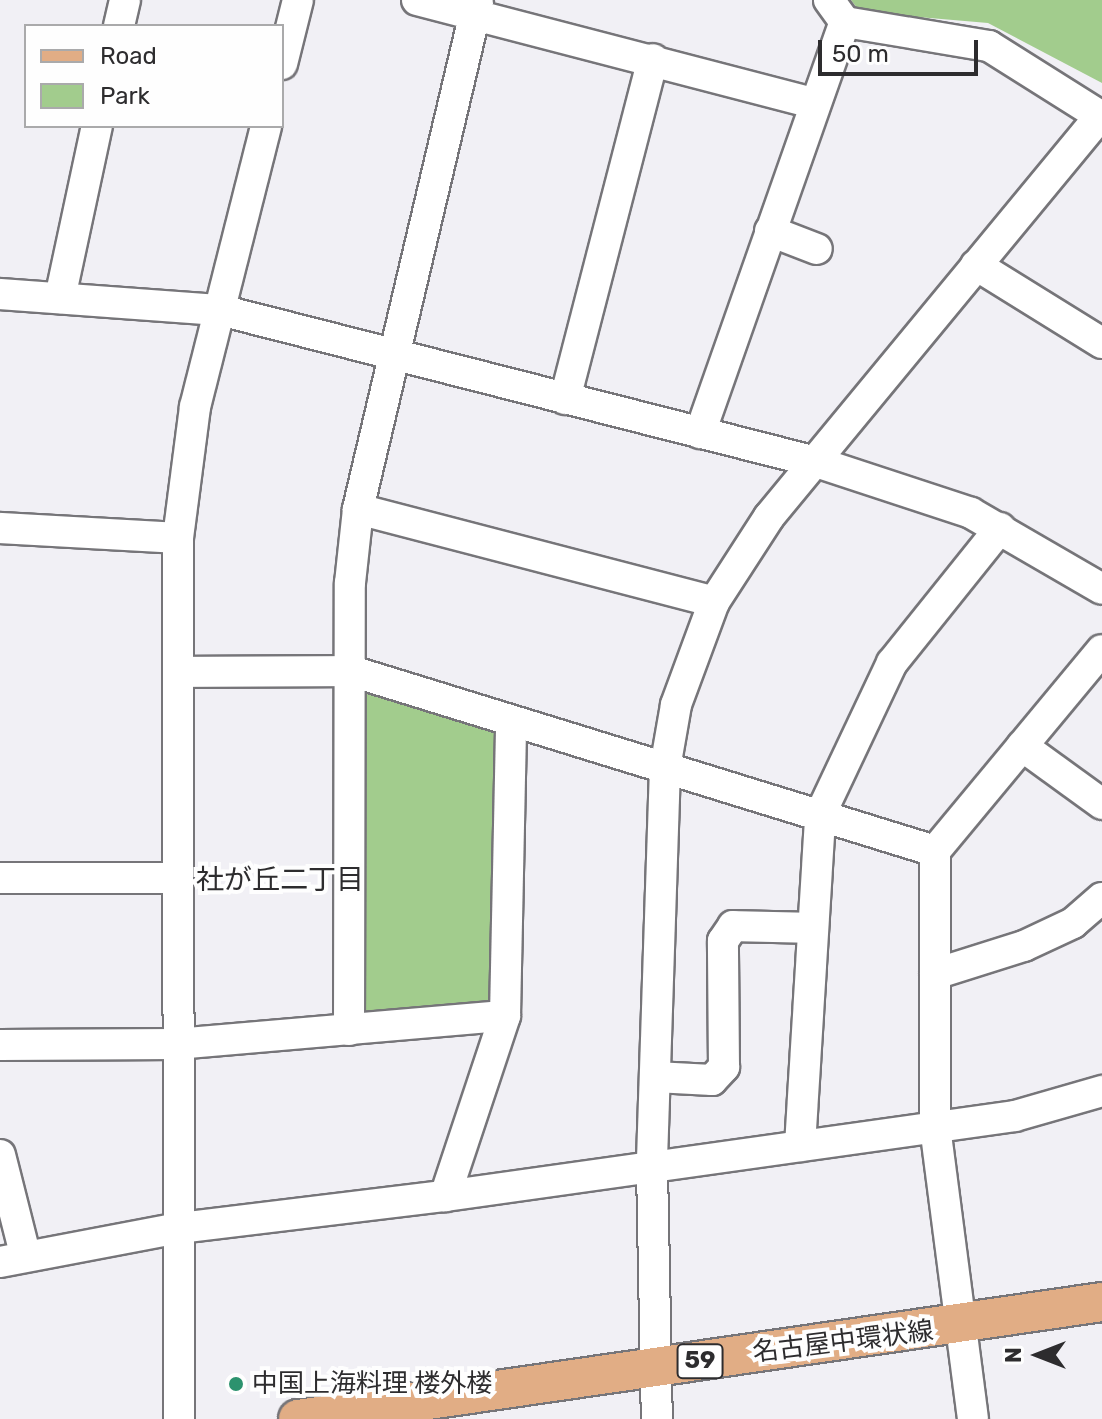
<!DOCTYPE html>
<meta charset="utf-8">
<style>
body{margin:0}
#map{position:relative;width:1102px;height:1419px;overflow:hidden;background:#f1f0f5;font-family:Rubik,"Noto Sans JP",sans-serif}
div>[style]{position:absolute}
.green>*{inset:0;background:#a2cc8d}
.roads{filter:drop-shadow(2px 0 #767579) drop-shadow(-2px 0 #767579) drop-shadow(0 2px #767579) drop-shadow(0 -2px #767579)}
.minor>*{height:30px;margin:-15px;padding:0 15px;transform-origin:15px;border-radius:15px;background:#fff}
.major>*{height:38px;margin:-19px;padding:0 19px;transform-origin:19px;border-radius:19px;background:#e1ad85}
.dots>*{width:22px;height:22px;translate:-50% -50%;box-sizing:border-box;border:4px solid #fefefe;border-radius:50%}
span{translate:-50% -50%;white-space:nowrap;text-align:center;line-height:1.15;-webkit-text-stroke:8px #fefefe;paint-order:stroke}
.shield-label span{padding:2px 6px;background:#fefefe;border:2px solid;border-radius:6px;-webkit-text-stroke-width:0}
.shield-label{font-size:24px;color:#2d2c2e;font-weight:700}
.street-label{font-size:26px;color:#2d2c2e}
.poi-label{font-size:26px;color:#2d2c2e}
.left{translate:0 -50%;text-align:left}
.neighbourhood-label{font-size:28px;color:#2d2c2e}
.legend{position:absolute;left:24px;top:24px;width:260px;height:104px;box-sizing:border-box;background:#fefefe;border:2px solid #aaaaab;margin:0;padding:10px 14px;list-style:none;font-size:24px;color:#2d2c2e}
.legend li{display:flex;align-items:center;gap:16px;height:40px}
.legend b{width:40px;border:2px solid #aaaaab}
.north{position:absolute;left:998px;top:1315px;width:80px;height:80px;-webkit-text-stroke:6px #fefefe;paint-order:stroke;rotate:270deg;font-size:22px;font-weight:700;line-height:32px;text-align:center;color:#2d2c2e}
.north::after{content:'';display:block;margin:auto;width:28px;height:36px;background:#2d2c2e;clip-path:polygon(50% 0,100% 100%,50% 72%,0 100%)}
.scale{position:absolute;left:818px;top:40px;width:160px;height:36px;box-sizing:border-box;border:4px solid #2d2c2e;border-top:0;padding-left:10px;font-size:24px;line-height:28px;white-space:nowrap;color:#2d2c2e;-webkit-text-stroke:6px #fefefe;paint-order:stroke}
</style>
<div id="map">
<div class="green">
<i style="clip-path:polygon(851px 0,1102px 0,1102px 83px,988px 23px,860px 12px)"></i>
<i style="clip-path:polygon(365px 688px,499px 732px,489px 1005px,365px 1018px)"></i>
</div>
<div class="roads">
<div class="minor">
<i style="left:417px;top:0;width:411px;rotate:14.6deg"></i>
<i style="left:829px;top:0;width:27px;rotate:54deg"></i>
<i style="left:845px;top:22px;width:146px;rotate:9.5deg"></i>
<i style="left:989px;top:46px;width:131px;rotate:32.2deg"></i>
<i style="left:1100px;top:116px;width:520px;rotate:129.54deg"></i>
<i style="left:769px;top:517px;width:101px;rotate:122.9deg"></i>
<i style="left:714px;top:602px;width:110px;rotate:110.3deg"></i>
<i style="left:676px;top:705px;width:64px;rotate:99.9deg"></i>
<i style="left:665px;top:768px;width:399px;rotate:91.9deg"></i>
<i style="left:652px;top:1167px;width:367px;rotate:-8deg"></i>
<i style="left:1015px;top:1116px;width:91px;rotate:-16deg"></i>
<i style="left:119px;top:26px;width:27px;rotate:-77deg"></i>
<i style="left:282px;top:64px;width:66px;rotate:-76deg"></i>
<i style="left:770px;top:231px;width:50px;rotate:21deg"></i>
<i style="left:976px;top:265px;width:148px;rotate:31.8deg"></i>
<i style="left:0;top:294px;width:221px;rotate:4.2deg"></i>
<i style="left:220px;top:310px;width:615px;rotate:14.31deg"></i>
<i style="left:816px;top:462px;width:163px;rotate:18.2deg"></i>
<i style="left:971px;top:513px;width:151px;rotate:30.1deg"></i>
<i style="left:60px;top:298px;width:176px;rotate:-77.9deg"></i>
<i style="left:565px;top:399px;width:351px;rotate:-75.5deg"></i>
<i style="left:700px;top:433px;width:436px;rotate:-70.6deg"></i>
<i style="left:358px;top:509px;width:368px;rotate:14.6deg"></i>
<i style="left:0;top:528px;width:178px;rotate:3.2deg"></i>
<i style="left:178px;top:672px;width:173px;rotate:-0.3deg"></i>
<i style="left:351px;top:671px;width:611px;rotate:17.13deg"></i>
<i style="left:1022px;top:746px;width:99px;rotate:35.9deg"></i>
<i style="left:0;top:878px;width:176px"></i>
<i style="left:935px;top:974px;width:93px;rotate:-17.5deg"></i>
<i style="left:1024px;top:946px;width:54px;rotate:-25.1deg"></i>
<i style="left:1073px;top:923px;width:38px;rotate:-41deg"></i>
<i style="left:505px;top:1016px;width:293px;rotate:-88.8deg"></i>
<i style="left:349px;top:1030px;width:447px;rotate:-89.9deg"></i>
<i style="left:350px;top:583px;width:74px;rotate:-83.8deg"></i>
<i style="left:358px;top:509px;width:523px;rotate:-76.73deg"></i>
<i style="left:0;top:1045px;width:176px;rotate:-0.3deg"></i>
<i style="left:176px;top:1044px;width:330px;rotate:-4.9deg"></i>
<i style="left:505px;top:1016px;width:190px;rotate:108.4deg"></i>
<i style="left:445px;top:1196px;width:209px;rotate:-8deg"></i>
<i style="left:652px;top:1167px;width:252px;rotate:88.9deg"></i>
<i style="left:655px;top:1077px;width:57px;rotate:3deg"></i>
<i style="left:712px;top:1080px;width:18px;rotate:-47deg"></i>
<i style="left:724px;top:1067px;width:126px;rotate:-90.5deg"></i>
<i style="left:723px;top:941px;width:18px;rotate:-56deg"></i>
<i style="left:733px;top:926px;width:80px;rotate:1.4deg"></i>
<i style="left:800px;top:1146px;width:332px;rotate:-86.5deg"></i>
<i style="left:820px;top:815px;width:168px;rotate:-64.7deg"></i>
<i style="left:892px;top:663px;width:173px;rotate:-51.3deg"></i>
<i style="left:0;top:1155px;width:102px;rotate:75.8deg"></i>
<i style="left:0;top:1262px;width:182px;rotate:-10.8deg"></i>
<i style="left:179px;top:1228px;width:268px;rotate:-6.9deg"></i>
<i style="left:179px;top:1419px;width:881px;rotate:-90.07deg"></i>
<i style="left:178px;top:538px;width:132px;rotate:-82.6deg"></i>
<i style="left:195px;top:407px;width:290px;rotate:-75.8deg"></i>
<i style="left:973px;top:1419px;width:294px;rotate:-97.4deg"></i>
<i style="left:935px;top:1127px;width:276px;rotate:-90deg"></i>
<i style="left:935px;top:851px;width:261px;rotate:-50.3deg"></i>
</div>
<div class="major">
<i style="left:298px;top:1419px;width:812px;rotate:-8.28deg"></i>
</div>
</div>
<div class="dots">
<i style="left:236px;top:1384px;background:#2c926e"></i>
</div>
<div class="shield-label">
<span style="left:700px;top:1361px">59</span>
</div>
<div class="street-label">
<span style="left:843px;top:1342px;rotate:-7deg">名古屋中環状線</span>
</div>
<div class="poi-label">
<span class="left" style="left:252px;top:1384px">中国上海料理 楼外楼</span>
</div>
<div class="neighbourhood-label">
<span style="left:280px;top:880px">社が丘二丁目</span>
</div>
<ul class="legend">
<li><b style="height:10px;background:#e1ad85"></b>Road</li>
<li><b style="height:22px;background:#a2cc8d"></b>Park</li>
</ul>
<div class="north">N</div>
<div class="scale">50 m</div>
</div>
